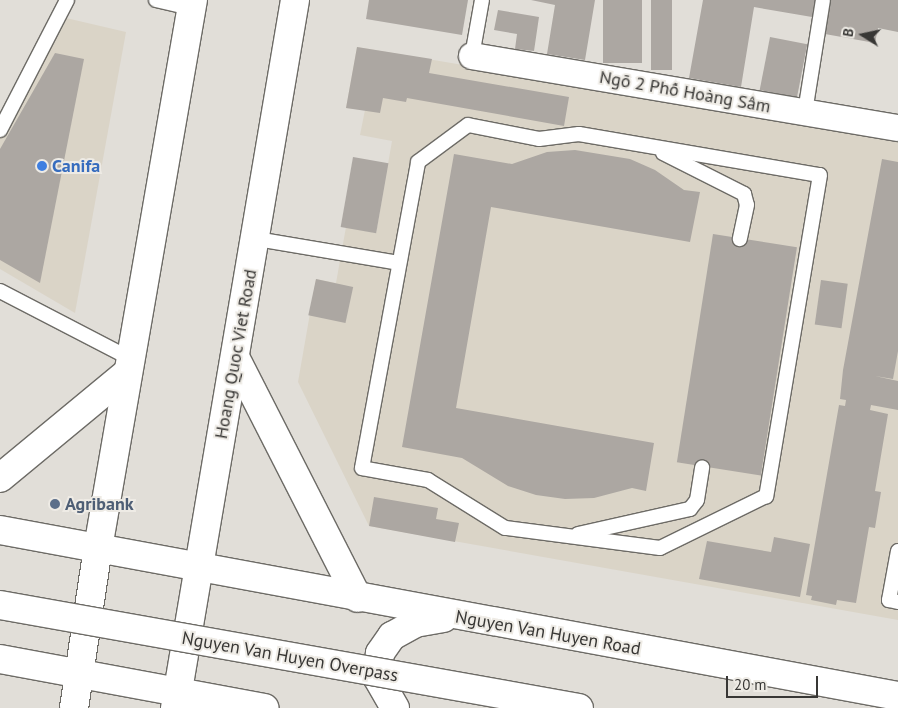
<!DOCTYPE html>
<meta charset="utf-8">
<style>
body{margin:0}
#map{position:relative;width:898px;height:708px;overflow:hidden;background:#e1ded8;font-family:"PT Sans",sans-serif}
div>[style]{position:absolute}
.built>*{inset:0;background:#dad4c7}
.building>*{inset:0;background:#aca7a2;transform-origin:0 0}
.roads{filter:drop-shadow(1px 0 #6d6b66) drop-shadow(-1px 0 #6d6b66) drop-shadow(0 1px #6d6b66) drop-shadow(0 -1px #6d6b66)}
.service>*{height:14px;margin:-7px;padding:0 7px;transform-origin:7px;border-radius:7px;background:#fff}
.minor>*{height:26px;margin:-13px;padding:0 13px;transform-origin:13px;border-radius:13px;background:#fff}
.secondary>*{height:28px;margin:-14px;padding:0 14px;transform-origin:14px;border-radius:14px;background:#fff}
.primary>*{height:28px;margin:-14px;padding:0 14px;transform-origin:14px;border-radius:14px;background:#fff}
.bridges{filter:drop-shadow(1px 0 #6d6b66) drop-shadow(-1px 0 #6d6b66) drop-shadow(0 1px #6d6b66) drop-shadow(0 -1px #6d6b66)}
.primary-bridge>*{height:28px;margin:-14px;padding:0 14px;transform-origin:14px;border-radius:14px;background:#fff}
.dots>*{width:14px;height:14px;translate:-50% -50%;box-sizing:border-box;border:2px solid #eeebe5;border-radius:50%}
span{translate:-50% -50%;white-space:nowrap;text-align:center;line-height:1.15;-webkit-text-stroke:4px #eeebe5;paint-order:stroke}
.street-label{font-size:18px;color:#383735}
.shop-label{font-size:18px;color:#366cbe;font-weight:700}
.left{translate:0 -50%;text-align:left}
.service-label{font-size:18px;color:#4e5e75;font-weight:700}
.north{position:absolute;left:838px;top:10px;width:50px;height:50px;-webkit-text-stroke:4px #eeebe5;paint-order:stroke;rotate:280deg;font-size:14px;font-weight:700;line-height:20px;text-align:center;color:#383735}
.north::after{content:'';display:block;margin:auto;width:18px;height:22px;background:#383735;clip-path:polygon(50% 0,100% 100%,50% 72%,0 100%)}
.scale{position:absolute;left:726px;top:676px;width:92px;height:22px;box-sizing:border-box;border:2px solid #383735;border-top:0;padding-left:6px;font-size:15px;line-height:18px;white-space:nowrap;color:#383735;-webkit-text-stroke:4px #eeebe5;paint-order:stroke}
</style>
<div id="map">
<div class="built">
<i style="clip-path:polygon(66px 18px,126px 32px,75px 313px,0 269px,0 130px)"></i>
<i style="clip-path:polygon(357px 47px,898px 139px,898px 620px,369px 526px,298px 382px,316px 279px,336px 283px,346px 227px,376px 233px,392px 141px,360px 135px,365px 110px,346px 108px)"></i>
</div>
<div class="building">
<i style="clip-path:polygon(369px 0,468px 0,462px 35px,366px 19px)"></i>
<i style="clip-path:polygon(531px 0,595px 0,585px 60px,547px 54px,555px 5px)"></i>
<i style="left:603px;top:0;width:39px;height:63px"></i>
<i style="left:651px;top:0;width:21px;height:70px"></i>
<i style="clip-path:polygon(703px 0,815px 0,812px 17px,754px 7px,741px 87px,689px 78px)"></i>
<i style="clip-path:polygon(831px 0,898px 0,898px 32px,878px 28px,875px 43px,825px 34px)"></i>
<i style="clip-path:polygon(498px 10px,539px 17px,534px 51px,515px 49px,517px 34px,494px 30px)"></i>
<i style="left:770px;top:37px;width:38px;height:54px;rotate:11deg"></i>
<i style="clip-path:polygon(357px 47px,432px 59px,429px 73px,569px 97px,564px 126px,407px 98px,406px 102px,383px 98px,380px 113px,346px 108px)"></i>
<i style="clip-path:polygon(55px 53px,84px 59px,40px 283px,0 260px,0 149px)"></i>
<i style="clip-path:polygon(575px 150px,630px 159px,655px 170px,684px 190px,700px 192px,690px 242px,491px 207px,456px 408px,654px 443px,646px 491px,632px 488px,594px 498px,565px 499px,536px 495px,508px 486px,462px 458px,402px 447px,454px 154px,512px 164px,547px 152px)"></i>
<i style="left:353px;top:157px;width:36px;height:71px;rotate:10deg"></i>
<i style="clip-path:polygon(882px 159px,898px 162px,898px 351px,893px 379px,875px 376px,898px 381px,898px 410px,871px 405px,870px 410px,888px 414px,875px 491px,881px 492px,875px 528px,869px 527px,856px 603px,837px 600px,836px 605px,811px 600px,812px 596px,806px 595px,839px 405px,845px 406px,846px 400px,840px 399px,843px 370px)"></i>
<i style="left:713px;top:234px;width:85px;height:231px;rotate:9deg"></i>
<i style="left:316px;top:279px;width:38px;height:37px;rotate:12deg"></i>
<i style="left:821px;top:280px;width:27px;height:45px;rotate:8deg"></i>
<i style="clip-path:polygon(374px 497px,438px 508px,436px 519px,459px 523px,455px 542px,369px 526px)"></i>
<i style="clip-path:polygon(774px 537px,810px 544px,800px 597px,699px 579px,707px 541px,771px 552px)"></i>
</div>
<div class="roads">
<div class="service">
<i style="left:156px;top:0;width:37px;rotate:13deg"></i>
<i style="left:472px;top:56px;width:57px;rotate:-79.9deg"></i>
<i style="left:805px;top:112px;width:113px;rotate:-80.9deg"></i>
<i style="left:468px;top:125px;width:72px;rotate:11.2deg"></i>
<i style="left:539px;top:139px;width:40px;rotate:-7.1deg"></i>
<i style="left:579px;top:134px;width:244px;rotate:9.7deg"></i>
<i style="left:820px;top:175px;width:326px;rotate:99.5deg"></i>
<i style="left:766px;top:496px;width:118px;rotate:153.9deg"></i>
<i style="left:660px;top:548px;width:156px;rotate:-172.6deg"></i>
<i style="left:505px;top:528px;width:91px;rotate:-148.1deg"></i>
<i style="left:428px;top:480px;width:67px;rotate:-169.7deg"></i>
<i style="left:362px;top:468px;width:311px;rotate:-79.6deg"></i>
<i style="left:418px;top:162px;width:62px;rotate:-36.5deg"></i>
<i style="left:0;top:130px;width:146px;rotate:-62.7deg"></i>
<i style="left:663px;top:153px;width:91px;rotate:26.8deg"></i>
<i style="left:744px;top:194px;width:11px;rotate:75deg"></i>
<i style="left:747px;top:205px;width:35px;rotate:102deg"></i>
<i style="left:257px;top:239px;width:144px;rotate:9.6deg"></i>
<i style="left:0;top:291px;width:148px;rotate:27.4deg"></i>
<i style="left:578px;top:534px;width:115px;rotate:-12.6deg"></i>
<i style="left:690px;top:509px;width:11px;rotate:-52deg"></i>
<i style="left:697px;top:500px;width:33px;rotate:-81deg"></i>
<i style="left:898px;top:551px;width:50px;rotate:100.4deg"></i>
<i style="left:889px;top:600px;width:9px;rotate:13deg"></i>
</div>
<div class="minor">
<i style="left:472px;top:56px;width:432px;rotate:9.6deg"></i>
</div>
<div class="secondary">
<i style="left:236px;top:359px;width:268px;rotate:63deg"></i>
<i style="left:0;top:478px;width:166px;rotate:-39.6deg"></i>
<i style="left:74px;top:708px;width:162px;rotate:-81.5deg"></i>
<i style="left:98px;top:548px;width:556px;rotate:-80.17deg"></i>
<i style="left:175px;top:708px;width:718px;rotate:-80.38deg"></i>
</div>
<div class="primary">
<i style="left:0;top:530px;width:913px;rotate:10.47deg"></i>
<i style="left:0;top:659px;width:269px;rotate:10.5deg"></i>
<i style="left:395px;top:708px;width:36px;rotate:-120deg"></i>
<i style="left:377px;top:677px;width:24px;rotate:-83deg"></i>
<i style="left:380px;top:653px;width:21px;rotate:-55deg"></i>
<i style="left:392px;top:636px;width:26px;rotate:-29deg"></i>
<i style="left:415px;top:623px;width:29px;rotate:-10deg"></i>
</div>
</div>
<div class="bridges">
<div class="primary-bridge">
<i style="left:0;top:605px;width:588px;rotate:10.09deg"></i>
</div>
</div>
<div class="dots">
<i style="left:42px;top:166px;background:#3f7fe0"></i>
<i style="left:55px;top:504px;background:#5c6f8a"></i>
</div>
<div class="street-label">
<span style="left:685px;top:92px;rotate:10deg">Ngõ 2 Phố Hoàng Sâm</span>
<span style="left:236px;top:354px;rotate:-80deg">Hoang Quoc Viet Road</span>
<span style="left:548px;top:633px;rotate:10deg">Nguyen Van Huyen Road</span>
<span style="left:290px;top:657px;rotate:10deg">Nguyen Van Huyen Overpass</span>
</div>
<div class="shop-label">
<span class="left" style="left:52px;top:166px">Canifa</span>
</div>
<div class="service-label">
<span class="left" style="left:65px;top:504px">Agribank</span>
</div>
<div class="north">B</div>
<div class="scale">20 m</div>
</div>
